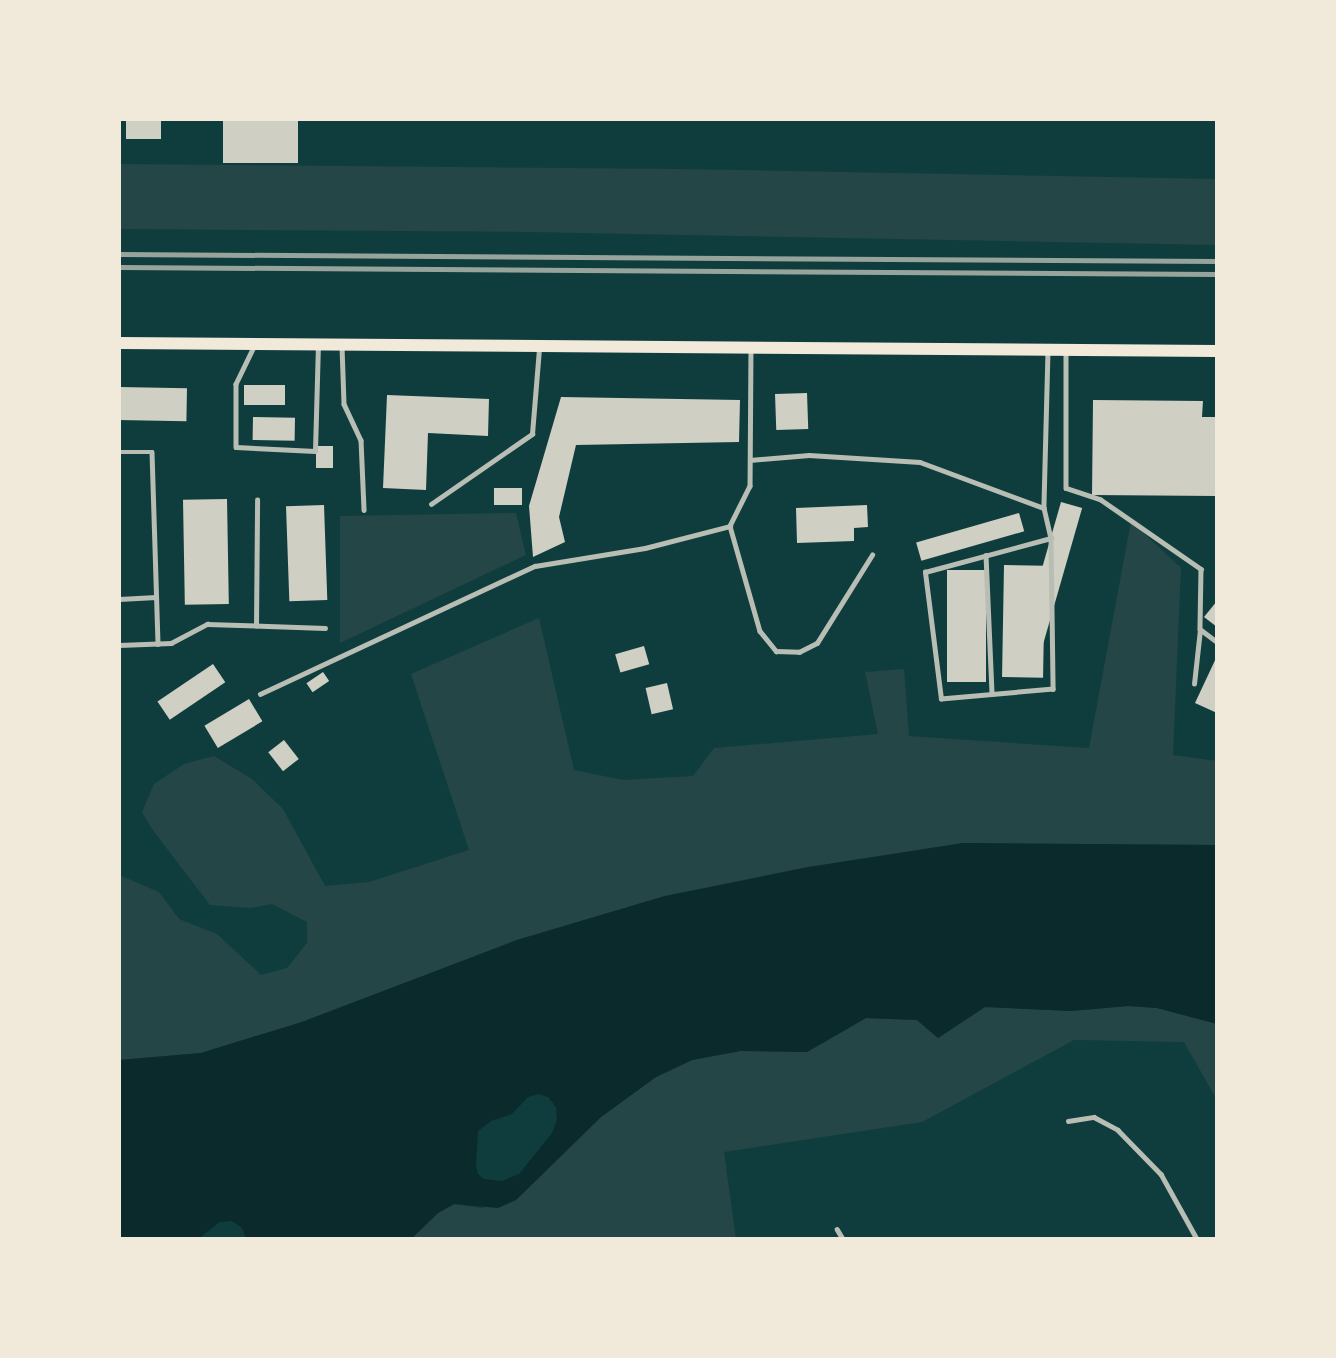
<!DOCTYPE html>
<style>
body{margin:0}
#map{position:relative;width:1336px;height:1358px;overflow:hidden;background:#0f3d3e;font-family:Roboto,sans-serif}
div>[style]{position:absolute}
.green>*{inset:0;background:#244646}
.water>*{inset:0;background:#0a2a2b}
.building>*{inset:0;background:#cfcfc3;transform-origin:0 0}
.service>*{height:4.5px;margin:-2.25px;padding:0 2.25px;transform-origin:2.25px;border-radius:2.25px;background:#b8beb3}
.secondary>*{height:12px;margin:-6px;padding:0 6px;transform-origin:6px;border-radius:6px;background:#f1e9da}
.rail>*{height:5px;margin:-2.5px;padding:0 2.5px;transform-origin:2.5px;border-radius:2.5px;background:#97a49c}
span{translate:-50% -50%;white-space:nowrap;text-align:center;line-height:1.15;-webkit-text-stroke:7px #f1e9da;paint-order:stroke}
.frame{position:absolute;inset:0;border:121px solid #f1e9da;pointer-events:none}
</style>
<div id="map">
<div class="green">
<i style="clip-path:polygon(119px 164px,677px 169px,1217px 179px,1217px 245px,530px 232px,119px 229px)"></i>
<i style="clip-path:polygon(516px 513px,526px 555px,340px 643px,340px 516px)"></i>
<i style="clip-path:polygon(1131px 521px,1181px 568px,1173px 755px,1217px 761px,1217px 845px,963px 843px,665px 896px,517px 940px,302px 1022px,201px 1053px,119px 1060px,119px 875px,159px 892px,179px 919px,217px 934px,261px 975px,287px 968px,307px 943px,307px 922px,272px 904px,251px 908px,210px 905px,152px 829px,142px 812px,154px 784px,184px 764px,214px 756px,252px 779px,283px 809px,325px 886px,369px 882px,469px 850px,411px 674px,539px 618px,574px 770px,623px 780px,693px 776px,714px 748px,878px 734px,865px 672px,904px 669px,909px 736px,1089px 748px)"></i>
<i style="clip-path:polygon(1128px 1006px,1157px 1008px,1217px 1024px,1217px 1100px,1184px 1042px,1074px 1040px,922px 1122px,724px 1152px,736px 1239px,411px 1239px,438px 1213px,455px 1204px,481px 1208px,516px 1200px,601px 1117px,656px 1077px,692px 1060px,740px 1051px,807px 1052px,866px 1018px,917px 1020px,938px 1038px,985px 1007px,1071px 1011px)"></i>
</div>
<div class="water">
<i style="clip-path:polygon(evenodd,963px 843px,1217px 845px,1217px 1024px,1157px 1008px,1128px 1006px,1071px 1011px,985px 1007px,938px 1038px,917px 1020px,866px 1018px,807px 1052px,740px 1051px,692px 1060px,656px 1077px,601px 1117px,516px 1200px,498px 1208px,454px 1204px,438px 1213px,411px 1239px,246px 1239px,242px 1228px,232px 1221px,220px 1222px,198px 1239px,119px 1239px,119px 1060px,201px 1053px,302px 1022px,517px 940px,665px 896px,808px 867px,963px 843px,538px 1094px,548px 1097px,556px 1107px,557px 1120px,552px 1133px,519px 1174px,502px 1181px,484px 1179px,478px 1174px,476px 1166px,478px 1131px,491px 1121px,512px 1114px,528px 1097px,538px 1094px)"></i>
</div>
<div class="building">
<i style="left:126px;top:119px;width:35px;height:20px"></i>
<i style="left:223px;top:119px;width:75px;height:44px"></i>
<i style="left:244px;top:385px;width:41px;height:20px"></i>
<i style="left:119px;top:387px;width:68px;height:33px;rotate:1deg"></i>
<i style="left:807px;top:393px;width:36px;height:32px;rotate:88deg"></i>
<i style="clip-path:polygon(387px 395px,489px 399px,488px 436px,428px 433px,426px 490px,383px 488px)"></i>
<i style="clip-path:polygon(561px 397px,740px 400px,739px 442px,576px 445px,559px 517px,565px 542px,533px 557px,529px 506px)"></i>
<i style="clip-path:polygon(1093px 400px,1203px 401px,1202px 417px,1217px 417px,1217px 496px,1092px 495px)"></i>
<i style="left:253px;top:417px;width:42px;height:23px;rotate:1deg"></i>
<i style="left:316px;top:446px;width:17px;height:22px"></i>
<i style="left:522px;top:488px;width:17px;height:28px;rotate:90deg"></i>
<i style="left:227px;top:499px;width:105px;height:44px;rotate:89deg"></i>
<i style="left:1061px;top:502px;width:22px;height:162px;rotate:16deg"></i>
<i style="left:324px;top:505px;width:95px;height:38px;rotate:88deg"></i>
<i style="clip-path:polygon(867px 505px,868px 527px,854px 528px,854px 541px,797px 543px,796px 508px)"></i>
<i style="left:1019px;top:513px;width:19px;height:107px;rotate:74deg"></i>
<i style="left:1004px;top:565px;width:41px;height:112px;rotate:1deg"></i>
<i style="left:947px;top:570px;width:39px;height:112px"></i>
<i style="clip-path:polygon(1217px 601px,1217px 627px,1204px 617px)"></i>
<i style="left:644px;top:646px;width:19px;height:30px;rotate:74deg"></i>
<i style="clip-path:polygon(1217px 656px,1217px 713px,1195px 703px)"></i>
<i style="left:213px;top:664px;width:22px;height:67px;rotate:56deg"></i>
<i style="left:323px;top:672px;width:11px;height:20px;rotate:56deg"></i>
<i style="left:667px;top:683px;width:27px;height:22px;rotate:77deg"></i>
<i style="left:249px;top:699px;width:26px;height:52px;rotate:59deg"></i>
<i style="left:284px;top:740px;width:24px;height:20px;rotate:52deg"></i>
</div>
<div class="service">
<i style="left:1167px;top:119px;width:42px"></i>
<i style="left:342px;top:346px;width:58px;rotate:88deg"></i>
<i style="left:344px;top:404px;width:40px;rotate:65deg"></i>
<i style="left:361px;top:440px;width:70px;rotate:87.5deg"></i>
<i style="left:254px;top:347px;width:41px;rotate:115.9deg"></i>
<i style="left:236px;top:384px;width:63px;rotate:90deg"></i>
<i style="left:236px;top:447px;width:79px;rotate:2.9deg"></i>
<i style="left:315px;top:451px;width:106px;rotate:-88.4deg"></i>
<i style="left:751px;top:348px;width:138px;rotate:90.4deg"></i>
<i style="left:750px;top:486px;width:45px;rotate:116.6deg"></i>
<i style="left:730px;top:526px;width:109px;rotate:74.1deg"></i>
<i style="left:760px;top:631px;width:26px;rotate:51deg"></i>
<i style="left:776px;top:651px;width:23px;rotate:2deg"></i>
<i style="left:799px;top:652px;width:20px;rotate:-27deg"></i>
<i style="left:817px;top:643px;width:104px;rotate:-58deg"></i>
<i style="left:1048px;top:351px;width:157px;rotate:91.5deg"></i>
<i style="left:1044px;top:508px;width:31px;rotate:77deg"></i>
<i style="left:1051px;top:538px;width:151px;rotate:89.2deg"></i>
<i style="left:1053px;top:689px;width:112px;rotate:174.9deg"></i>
<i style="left:941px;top:699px;width:128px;rotate:-97.2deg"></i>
<i style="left:925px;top:572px;width:131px;rotate:-15.1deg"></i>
<i style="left:1066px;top:351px;width:137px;rotate:90deg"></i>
<i style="left:1066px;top:488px;width:36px;rotate:18deg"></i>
<i style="left:1100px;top:499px;width:123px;rotate:34.7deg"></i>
<i style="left:1201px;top:569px;width:60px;rotate:91deg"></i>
<i style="left:1200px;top:629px;width:21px;rotate:37deg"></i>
<i style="left:119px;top:452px;width:33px"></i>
<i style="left:152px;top:452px;width:192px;rotate:88.2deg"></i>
<i style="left:750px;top:460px;width:59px;rotate:-4.8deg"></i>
<i style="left:809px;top:455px;width:111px;rotate:3.6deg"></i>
<i style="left:920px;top:462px;width:132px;rotate:20.4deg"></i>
<i style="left:431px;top:504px;width:123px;rotate:-34.7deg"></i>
<i style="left:532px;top:434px;width:86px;rotate:-85.3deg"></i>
<i style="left:986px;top:555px;width:139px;rotate:87.5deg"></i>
<i style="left:119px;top:599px;width:37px;rotate:-3deg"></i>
<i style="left:256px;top:626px;width:126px;rotate:-89.5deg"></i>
<i style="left:119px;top:645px;width:52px;rotate:-2.2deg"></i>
<i style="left:171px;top:643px;width:41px;rotate:-27.8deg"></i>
<i style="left:207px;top:624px;width:118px;rotate:1.9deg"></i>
<i style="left:1194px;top:684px;width:54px;rotate:-83.7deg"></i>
<i style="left:260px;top:694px;width:303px;rotate:-25deg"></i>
<i style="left:535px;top:566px;width:111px;rotate:-9.3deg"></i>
<i style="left:645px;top:548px;width:88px;rotate:-14.5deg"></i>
<i style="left:1068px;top:1121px;width:26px;rotate:-9deg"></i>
<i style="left:1094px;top:1117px;width:27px;rotate:28deg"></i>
<i style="left:1118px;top:1130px;width:62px;rotate:45.7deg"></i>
<i style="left:1161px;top:1174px;width:74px;rotate:61deg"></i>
<i style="left:837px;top:1229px;width:12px;rotate:59deg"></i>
</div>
<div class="secondary">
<i style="left:119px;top:343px;width:1098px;rotate:0.42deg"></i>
</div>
<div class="rail">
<i style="left:119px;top:254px;width:1098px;rotate:0.37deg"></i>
<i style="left:119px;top:267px;width:1098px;rotate:0.37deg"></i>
</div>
<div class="frame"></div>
</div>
